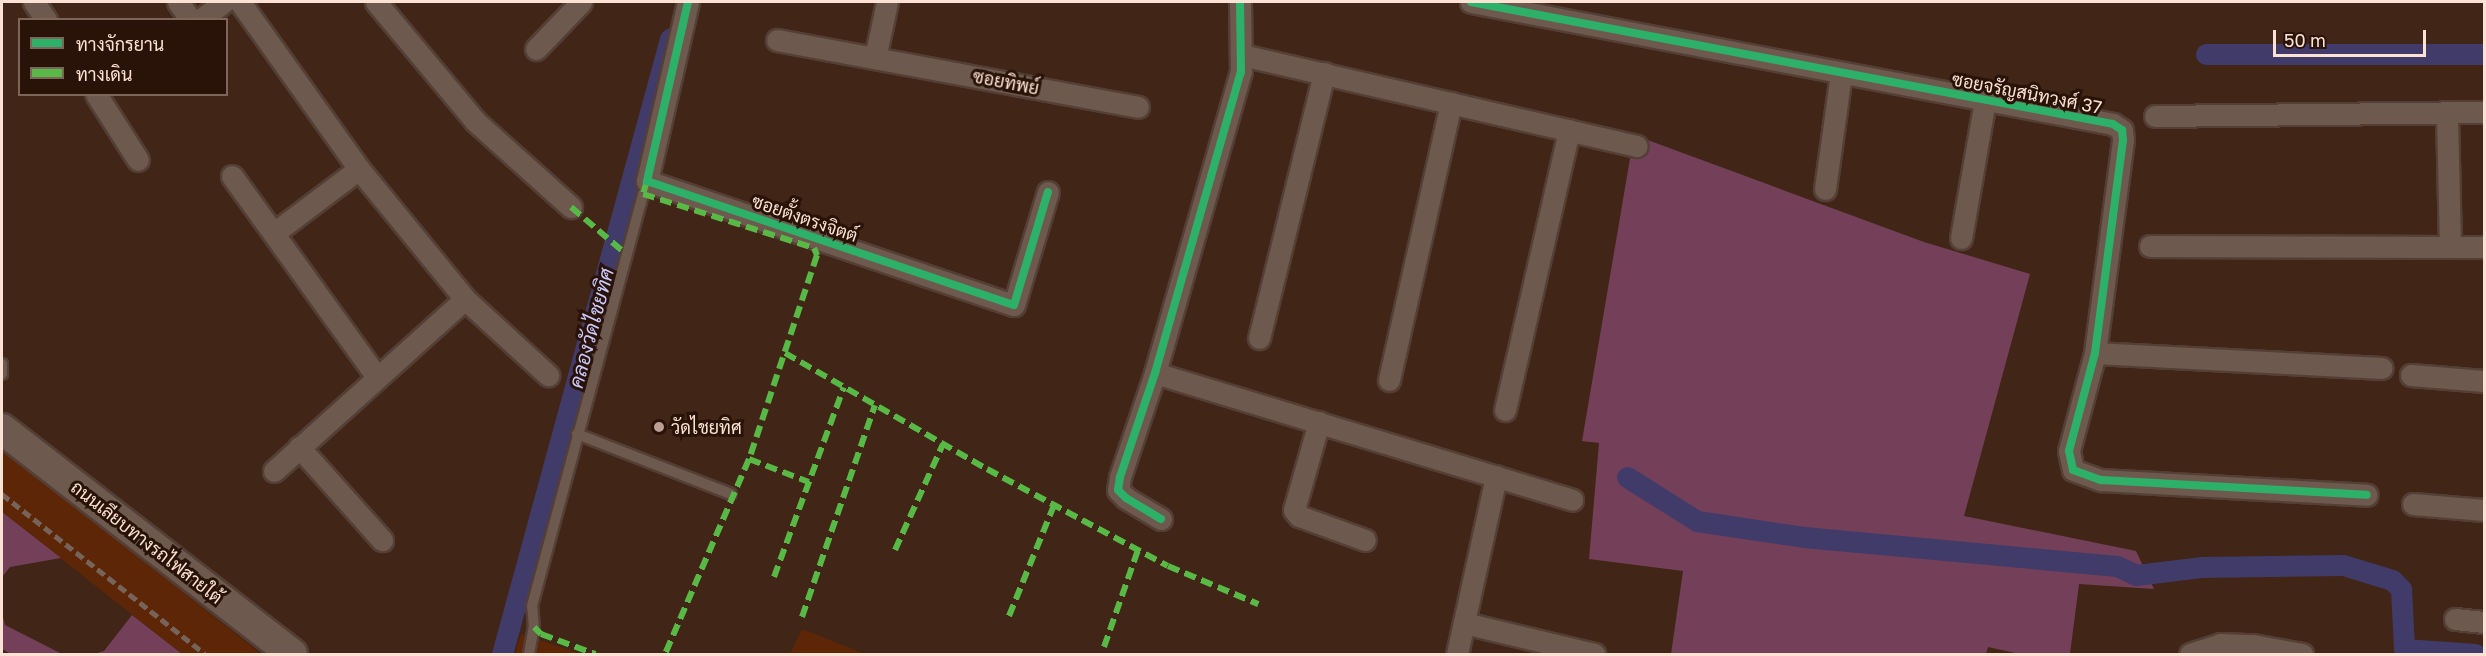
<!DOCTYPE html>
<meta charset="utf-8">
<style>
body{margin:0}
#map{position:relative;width:2486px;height:656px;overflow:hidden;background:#412516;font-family:"Golos Text",Sarabun,sans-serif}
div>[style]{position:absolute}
.built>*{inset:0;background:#5d2607}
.forest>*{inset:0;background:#744059}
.canal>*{height:21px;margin:-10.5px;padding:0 10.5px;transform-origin:10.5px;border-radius:10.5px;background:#413b6a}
.roads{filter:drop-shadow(2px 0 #543f36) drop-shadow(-2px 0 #543f36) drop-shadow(0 2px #543f36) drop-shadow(0 -2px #543f36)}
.service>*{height:10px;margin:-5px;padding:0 5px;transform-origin:5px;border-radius:5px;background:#6e594f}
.minor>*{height:21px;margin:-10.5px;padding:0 10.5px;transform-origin:10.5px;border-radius:10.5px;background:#6e594f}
.secondary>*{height:30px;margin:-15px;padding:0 15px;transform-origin:15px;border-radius:15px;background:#6e594f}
.rail>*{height:4.5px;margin-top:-2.25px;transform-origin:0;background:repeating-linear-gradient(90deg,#766359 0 9px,transparent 0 13.5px)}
.quiet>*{height:6px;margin-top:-3px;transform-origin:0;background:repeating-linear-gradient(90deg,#58b947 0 12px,transparent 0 18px)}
.cycleway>*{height:8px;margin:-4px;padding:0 4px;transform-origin:4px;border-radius:4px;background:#2db169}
.dots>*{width:16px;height:16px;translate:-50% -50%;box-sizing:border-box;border:3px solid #291208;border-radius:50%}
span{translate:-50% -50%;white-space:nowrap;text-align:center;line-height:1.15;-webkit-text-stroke:6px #291208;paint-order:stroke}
.street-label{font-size:18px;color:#fce1d5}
.poi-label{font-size:18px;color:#fce1d5}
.left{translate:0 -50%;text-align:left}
.water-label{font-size:20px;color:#cacafd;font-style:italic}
.frame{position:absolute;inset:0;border:3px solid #fce1d5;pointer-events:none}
.legend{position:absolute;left:18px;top:18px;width:210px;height:78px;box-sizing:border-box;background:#291208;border:2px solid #7d655a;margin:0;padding:8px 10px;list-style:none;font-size:18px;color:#fce1d5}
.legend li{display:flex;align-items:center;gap:12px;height:30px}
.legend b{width:30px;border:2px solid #7d655a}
.scale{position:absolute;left:2273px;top:30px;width:153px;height:27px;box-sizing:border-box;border:3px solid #fce1d5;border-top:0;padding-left:8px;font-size:18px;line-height:21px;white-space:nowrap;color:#fce1d5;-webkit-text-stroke:4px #291208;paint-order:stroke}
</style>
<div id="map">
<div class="built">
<i style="clip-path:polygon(2px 449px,12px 457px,261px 654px,182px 654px,2px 512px)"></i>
<i style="clip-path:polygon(802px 629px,865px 654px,790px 654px)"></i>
<i style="clip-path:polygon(521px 634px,581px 654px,515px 654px)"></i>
</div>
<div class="forest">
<i style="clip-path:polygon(1634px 135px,1924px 242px,2030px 274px,1964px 516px,2136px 551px,2154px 589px,2079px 584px,2070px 654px,2020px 654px,1988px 647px,1986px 654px,1671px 654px,1683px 571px,1589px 559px,1599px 443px,1582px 441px)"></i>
<i style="clip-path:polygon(2px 512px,61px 558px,10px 567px,2px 577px)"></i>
<i style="clip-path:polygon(2px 613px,5px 625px,62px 654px,11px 654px,2px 649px)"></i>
<i style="clip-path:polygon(132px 615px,182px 654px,94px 654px,104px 651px)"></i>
</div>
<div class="canal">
<i style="left:2206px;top:54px;width:278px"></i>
<i style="left:1627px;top:477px;width:83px;rotate:32.2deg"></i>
<i style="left:1697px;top:521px;width:108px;rotate:8.5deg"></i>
<i style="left:1804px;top:537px;width:314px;rotate:5.3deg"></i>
<i style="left:2117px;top:566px;width:21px;rotate:25deg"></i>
<i style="left:2136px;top:575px;width:65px;rotate:-7deg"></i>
<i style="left:2201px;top:567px;width:142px;rotate:-0.8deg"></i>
<i style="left:2343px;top:565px;width:51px;rotate:17deg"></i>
<i style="left:2392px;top:580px;width:13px;rotate:45deg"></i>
<i style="left:2401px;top:589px;width:60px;rotate:87.1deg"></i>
<i style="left:2404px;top:649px;width:71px;rotate:4deg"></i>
<i style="left:502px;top:654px;width:638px;rotate:-74.72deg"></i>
</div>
<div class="roads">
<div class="service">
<i style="left:2px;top:364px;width:10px;rotate:90deg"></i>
<i style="left:577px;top:434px;width:165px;rotate:21.3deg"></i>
<i style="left:529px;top:654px;width:27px;rotate:-80deg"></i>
<i style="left:534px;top:627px;width:21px;rotate:-95deg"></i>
<i style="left:532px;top:606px;width:427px;rotate:-74.9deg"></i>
</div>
<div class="minor">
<i style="left:34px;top:2px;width:22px;rotate:56deg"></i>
<i style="left:178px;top:2px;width:22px;rotate:54deg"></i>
<i style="left:240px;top:2px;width:205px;rotate:54.5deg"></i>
<i style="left:359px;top:169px;width:168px;rotate:50.8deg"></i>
<i style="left:465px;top:299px;width:113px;rotate:42.5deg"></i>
<i style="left:376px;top:2px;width:155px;rotate:50.2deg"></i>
<i style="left:475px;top:121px;width:129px;rotate:41.9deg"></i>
<i style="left:688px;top:2px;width:184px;rotate:102.9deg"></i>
<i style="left:647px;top:181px;width:387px;rotate:18.7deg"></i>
<i style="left:1014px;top:305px;width:118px;rotate:-73.3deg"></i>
<i style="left:1471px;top:2px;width:653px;rotate:10.76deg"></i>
<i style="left:2113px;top:124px;width:11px;rotate:34deg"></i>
<i style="left:2122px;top:130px;width:10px;rotate:84deg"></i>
<i style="left:2123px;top:140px;width:215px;rotate:97.5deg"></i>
<i style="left:2095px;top:353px;width:101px;rotate:104.9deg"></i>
<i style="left:2069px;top:451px;width:19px;rotate:78deg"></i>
<i style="left:2073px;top:470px;width:30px;rotate:20deg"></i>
<i style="left:2101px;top:480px;width:266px;rotate:3.2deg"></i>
<i style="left:200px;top:20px;width:30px;rotate:-37deg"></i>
<i style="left:777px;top:40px;width:367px;rotate:10.5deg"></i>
<i style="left:536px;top:49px;width:65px;rotate:-46.2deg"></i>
<i style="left:1242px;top:55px;width:405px;rotate:13deg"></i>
<i style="left:875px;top:58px;width:57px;rotate:-77.9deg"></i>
<i style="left:96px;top:94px;width:78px;rotate:57.5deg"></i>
<i style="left:2155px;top:116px;width:329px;rotate:-0.7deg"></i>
<i style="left:232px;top:176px;width:248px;rotate:54.2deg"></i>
<i style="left:1825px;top:189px;width:116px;rotate:-82.1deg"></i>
<i style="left:274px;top:233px;width:106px;rotate:-37deg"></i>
<i style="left:1961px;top:238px;width:139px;rotate:-80.1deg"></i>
<i style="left:2150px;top:246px;width:300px;rotate:0.2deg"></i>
<i style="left:2450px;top:247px;width:135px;rotate:-91.3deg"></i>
<i style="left:2450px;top:247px;width:34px"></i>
<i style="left:1259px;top:338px;width:273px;rotate:-76.2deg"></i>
<i style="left:2095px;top:353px;width:287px;rotate:3deg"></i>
<i style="left:1155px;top:373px;width:436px;rotate:16.9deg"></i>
<i style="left:2411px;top:375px;width:73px;rotate:4.7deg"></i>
<i style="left:1389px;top:380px;width:284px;rotate:-77.4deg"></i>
<i style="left:1505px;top:410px;width:287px;rotate:-77.1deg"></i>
<i style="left:1319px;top:422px;width:91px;rotate:105.9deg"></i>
<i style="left:1294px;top:510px;width:8px;rotate:50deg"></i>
<i style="left:1299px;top:516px;width:70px;rotate:20deg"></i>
<i style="left:299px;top:447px;width:125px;rotate:48.3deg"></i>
<i style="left:274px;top:471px;width:257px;rotate:-42deg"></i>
<i style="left:2413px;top:504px;width:71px;rotate:4.8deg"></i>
<i style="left:1161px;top:519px;width:41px;rotate:-149deg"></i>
<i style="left:1126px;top:498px;width:11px;rotate:-135deg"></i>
<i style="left:1118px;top:490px;width:13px;rotate:-81deg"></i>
<i style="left:1120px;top:477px;width:110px;rotate:-71.4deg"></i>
<i style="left:1155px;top:373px;width:313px;rotate:-74.1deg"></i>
<i style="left:1241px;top:72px;width:70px;rotate:-90.8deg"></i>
<i style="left:2455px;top:619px;width:29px;rotate:6deg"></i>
<i style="left:1464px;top:623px;width:134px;rotate:13.4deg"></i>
<i style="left:1457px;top:654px;width:182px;rotate:-77.6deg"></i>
<i style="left:2190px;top:654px;width:32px;rotate:-18deg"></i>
<i style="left:2220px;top:644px;width:33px;rotate:2deg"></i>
<i style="left:2253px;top:645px;width:50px;rotate:10.4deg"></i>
</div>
<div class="secondary">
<i style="left:2px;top:429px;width:367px;rotate:37.8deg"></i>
</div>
</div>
<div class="rail">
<i style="left:2px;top:494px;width:258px;rotate:38.2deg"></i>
</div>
<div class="quiet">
<i style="left:647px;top:181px;width:14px;rotate:107deg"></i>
<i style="left:643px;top:194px;width:179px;rotate:17.5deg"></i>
<i style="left:814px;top:248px;width:8px;rotate:67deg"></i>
<i style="left:817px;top:255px;width:215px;rotate:108.4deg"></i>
<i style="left:749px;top:459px;width:212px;rotate:113.3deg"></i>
<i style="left:571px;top:207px;width:72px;rotate:40.5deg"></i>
<i style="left:785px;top:353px;width:233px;rotate:29.9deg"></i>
<i style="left:987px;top:469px;width:205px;rotate:28.2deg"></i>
<i style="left:1168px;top:566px;width:98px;rotate:22.9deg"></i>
<i style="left:749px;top:459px;width:64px;rotate:21deg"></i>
<i style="left:895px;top:550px;width:116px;rotate:-65.6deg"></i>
<i style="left:774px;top:577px;width:202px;rotate:-69.8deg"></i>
<i style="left:1009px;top:616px;width:120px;rotate:-67.9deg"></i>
<i style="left:802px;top:617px;width:224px;rotate:-71deg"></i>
<i style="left:534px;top:627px;width:10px;rotate:45deg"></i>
<i style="left:541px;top:634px;width:58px;rotate:20.3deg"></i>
<i style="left:1104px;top:647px;width:103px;rotate:-70.7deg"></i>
</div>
<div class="cycleway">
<i style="left:688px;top:2px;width:184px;rotate:102.9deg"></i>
<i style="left:647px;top:181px;width:387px;rotate:18.7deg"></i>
<i style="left:1014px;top:305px;width:118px;rotate:-73.3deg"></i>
<i style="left:1471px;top:2px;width:653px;rotate:10.76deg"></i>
<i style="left:2113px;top:124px;width:11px;rotate:34deg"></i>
<i style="left:2122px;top:130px;width:10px;rotate:84deg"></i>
<i style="left:2123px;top:140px;width:215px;rotate:97.5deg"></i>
<i style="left:2095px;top:353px;width:101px;rotate:104.9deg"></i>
<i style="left:2069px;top:451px;width:19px;rotate:78deg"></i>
<i style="left:2073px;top:470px;width:30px;rotate:20deg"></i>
<i style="left:2101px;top:480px;width:266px;rotate:3.2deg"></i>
<i style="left:1161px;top:519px;width:41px;rotate:-149deg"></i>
<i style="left:1126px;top:498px;width:11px;rotate:-135deg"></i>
<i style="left:1118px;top:490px;width:13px;rotate:-81deg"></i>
<i style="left:1120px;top:477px;width:110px;rotate:-71.4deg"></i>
<i style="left:1155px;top:373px;width:313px;rotate:-74.1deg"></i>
<i style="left:1241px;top:72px;width:70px;rotate:-90.8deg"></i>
</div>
<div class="dots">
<i style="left:659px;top:427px;background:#bb9f92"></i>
</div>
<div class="street-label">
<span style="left:1006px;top:82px;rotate:11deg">ซอยทิพย์</span>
<span style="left:2027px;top:93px;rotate:11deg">ซอยจรัญสนิทวงศ์ 37</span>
<span style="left:805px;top:218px;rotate:19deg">ซอยตั้งตรงจิตต์</span>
<span style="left:147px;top:542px;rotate:38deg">ถนนเลียบทางรถไฟสายใต้</span>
</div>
<div class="poi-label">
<span class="left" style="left:671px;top:427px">วัดไชยทิศ</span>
</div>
<div class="water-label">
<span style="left:591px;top:328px;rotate:-75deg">คลองวัดไชยทิศ</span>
</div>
<div class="frame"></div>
<ul class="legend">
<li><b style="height:8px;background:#2db169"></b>ทางจักรยาน</li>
<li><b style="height:8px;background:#58b947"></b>ทางเดิน</li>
</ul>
<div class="scale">50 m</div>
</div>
